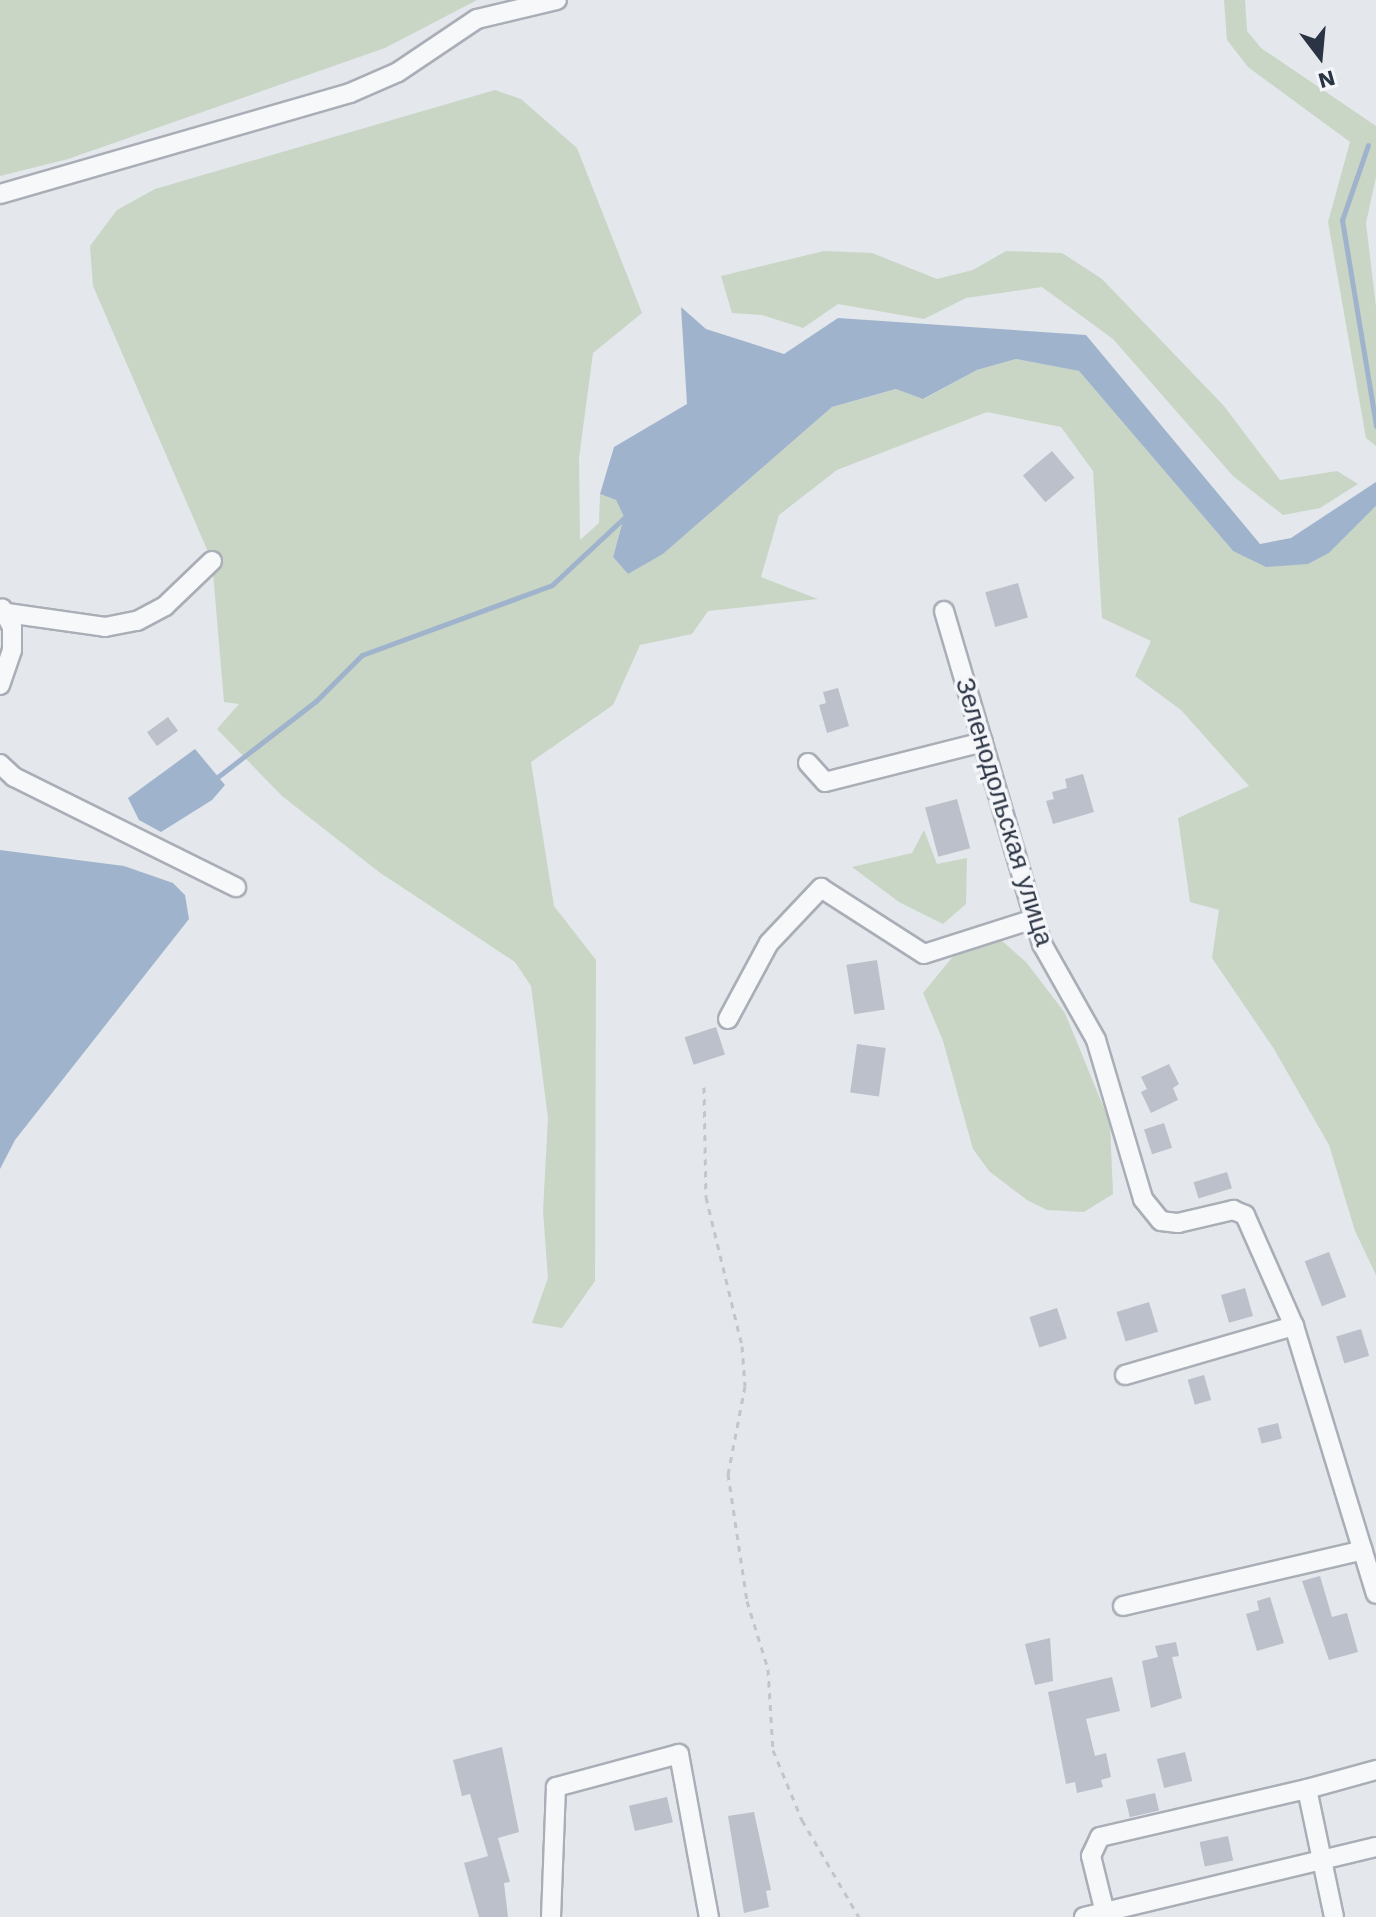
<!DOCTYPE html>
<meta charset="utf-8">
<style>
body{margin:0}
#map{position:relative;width:1376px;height:1917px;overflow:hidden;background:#e4e7ec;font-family:"Work Sans",sans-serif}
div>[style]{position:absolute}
.green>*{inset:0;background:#c9d6c5}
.water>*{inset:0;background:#9fb4cc}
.stream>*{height:5px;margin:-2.5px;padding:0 2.5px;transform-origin:2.5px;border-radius:2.5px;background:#9fb4cc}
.building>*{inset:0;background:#bbc0ca;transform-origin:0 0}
.path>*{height:3px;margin-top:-1.5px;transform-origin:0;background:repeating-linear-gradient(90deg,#c2c5cb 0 6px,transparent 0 12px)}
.roads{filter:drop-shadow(2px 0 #a9aeb7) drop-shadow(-2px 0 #a9aeb7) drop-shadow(0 2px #a9aeb7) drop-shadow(0 -2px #a9aeb7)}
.minor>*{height:18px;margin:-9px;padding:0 9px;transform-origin:9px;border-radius:9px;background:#f7f8fa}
span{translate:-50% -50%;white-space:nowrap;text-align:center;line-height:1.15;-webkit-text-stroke:7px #f4f6f9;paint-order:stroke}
.street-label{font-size:26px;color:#2b3445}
.north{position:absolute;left:1280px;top:16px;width:80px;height:80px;-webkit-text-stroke:6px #f4f6f9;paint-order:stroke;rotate:164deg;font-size:22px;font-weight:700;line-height:32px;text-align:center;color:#2b3445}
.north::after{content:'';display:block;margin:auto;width:28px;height:36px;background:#2b3445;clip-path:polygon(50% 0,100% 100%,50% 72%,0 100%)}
</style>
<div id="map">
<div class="green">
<i style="clip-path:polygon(0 0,477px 0,385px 48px,68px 159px,0 176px)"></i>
<i style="clip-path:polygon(1224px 0,1245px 0,1247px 31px,1261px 48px,1376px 126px,1376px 177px,1366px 223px,1376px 307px,1376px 446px,1366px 438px,1328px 222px,1350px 142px,1248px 67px,1227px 40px)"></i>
<i style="clip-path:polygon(495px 90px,521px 99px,577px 148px,642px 313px,593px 353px,579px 458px,580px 540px,599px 523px,600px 494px,616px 500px,624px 517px,613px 557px,628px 574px,663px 554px,832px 407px,897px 389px,924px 399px,977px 370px,1016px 359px,1079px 371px,1233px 551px,1308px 564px,1329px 553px,1376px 506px,1376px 1275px,1355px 1231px,1329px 1145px,1274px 1049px,1212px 958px,1219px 910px,1190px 902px,1178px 818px,1249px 786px,1181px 710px,1135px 676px,1151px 641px,1102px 618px,1093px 471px,1061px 427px,987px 412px,837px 470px,779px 515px,761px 577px,818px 599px,708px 611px,692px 634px,640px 645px,613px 705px,531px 762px,554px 906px,596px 960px,595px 1281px,562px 1328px,532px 1323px,548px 1278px,543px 1211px,548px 1118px,531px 986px,515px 962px,379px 872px,282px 796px,217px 729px,239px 704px,224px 702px,212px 561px,93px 286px,90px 246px,117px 210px,155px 189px)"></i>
<i style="clip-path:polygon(824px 251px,872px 253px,937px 279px,973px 270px,1006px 251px,1062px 253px,1102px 279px,1224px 406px,1280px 480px,1337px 471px,1358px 484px,1320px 508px,1283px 515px,1233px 476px,1113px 339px,1042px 287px,966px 298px,924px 319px,838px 304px,803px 328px,762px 315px,732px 313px,721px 276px)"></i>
<i style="clip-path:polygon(924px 830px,937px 864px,967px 858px,966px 904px,943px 924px,899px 902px,852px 867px,912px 853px)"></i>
<i style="clip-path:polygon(1002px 941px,1026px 962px,1065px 1013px,1110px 1123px,1113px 1194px,1084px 1212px,1047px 1210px,1027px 1200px,989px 1171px,973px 1149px,943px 1041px,923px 993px,960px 948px)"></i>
</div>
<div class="water">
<i style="clip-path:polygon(681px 307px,706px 329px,784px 354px,838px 318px,1086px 335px,1260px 544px,1291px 538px,1376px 482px,1376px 506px,1329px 553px,1308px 564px,1266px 567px,1233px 551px,1079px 371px,1016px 359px,977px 370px,923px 399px,896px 389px,832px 407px,663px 554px,628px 574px,613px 557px,624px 517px,616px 500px,600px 494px,614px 447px,687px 404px)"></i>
<i style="clip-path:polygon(195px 749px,225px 785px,212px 800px,161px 832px,139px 820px,128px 798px)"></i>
<i style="clip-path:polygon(0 850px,124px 866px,173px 883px,185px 895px,189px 919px,15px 1140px,0 1169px)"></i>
</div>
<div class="stream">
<i style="left:1368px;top:145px;width:79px;rotate:109.1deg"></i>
<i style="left:1342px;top:220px;width:209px;rotate:80.6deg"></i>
<i style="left:215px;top:779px;width:128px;rotate:-37.7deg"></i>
<i style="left:316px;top:701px;width:65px;rotate:-45deg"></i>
<i style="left:362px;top:655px;width:202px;rotate:-20.2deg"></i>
<i style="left:552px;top:585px;width:103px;rotate:-43deg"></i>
</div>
<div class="building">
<i style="left:1052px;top:451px;width:35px;height:38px;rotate:50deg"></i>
<i style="left:1018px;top:583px;width:36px;height:34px;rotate:74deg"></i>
<i style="clip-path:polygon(838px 688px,849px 726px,827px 733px,819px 705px,826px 703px,823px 692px)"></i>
<i style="left:168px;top:717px;width:17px;height:26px;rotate:54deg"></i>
<i style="clip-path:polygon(1083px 774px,1094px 812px,1053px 824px,1046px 801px,1054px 799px,1052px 792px,1067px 788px,1065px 779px)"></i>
<i style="left:957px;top:799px;width:51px;height:33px;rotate:75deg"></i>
<i style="left:877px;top:960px;width:50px;height:31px;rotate:81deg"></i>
<i style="left:716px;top:1027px;width:29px;height:33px;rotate:72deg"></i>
<i style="left:857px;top:1044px;width:29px;height:49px;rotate:8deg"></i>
<i style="clip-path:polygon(1169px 1064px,1179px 1084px,1173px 1088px,1178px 1100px,1151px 1113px,1141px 1092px,1147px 1089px,1141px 1077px)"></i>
<i style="left:1164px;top:1123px;width:26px;height:21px;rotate:72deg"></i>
<i style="left:1227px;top:1172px;width:17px;height:35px;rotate:73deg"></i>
<i style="left:1329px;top:1252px;width:48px;height:26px;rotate:69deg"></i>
<i style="left:1245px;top:1288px;width:29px;height:25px;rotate:74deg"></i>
<i style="left:1149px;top:1302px;width:31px;height:34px;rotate:73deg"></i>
<i style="left:1057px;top:1308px;width:32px;height:29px;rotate:72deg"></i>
<i style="left:1361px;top:1329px;width:28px;height:26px;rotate:73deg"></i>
<i style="left:1204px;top:1375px;width:26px;height:17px;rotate:74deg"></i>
<i style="left:1278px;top:1423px;width:16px;height:21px;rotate:76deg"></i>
<i style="clip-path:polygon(1320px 1576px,1332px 1617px,1347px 1613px,1358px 1652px,1329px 1660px,1302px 1581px)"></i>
<i style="clip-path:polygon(1270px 1597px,1284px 1643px,1257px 1651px,1246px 1614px,1259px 1610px,1257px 1601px)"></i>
<i style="clip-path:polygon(1050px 1638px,1053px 1681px,1035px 1685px,1025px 1644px)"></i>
<i style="clip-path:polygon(1176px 1642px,1179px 1656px,1172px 1657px,1182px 1698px,1151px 1708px,1142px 1661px,1158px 1657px,1155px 1646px)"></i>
<i style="clip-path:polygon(1112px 1677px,1120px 1711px,1086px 1719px,1095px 1756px,1106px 1753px,1111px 1777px,1101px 1780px,1103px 1787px,1077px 1793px,1075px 1782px,1066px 1784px,1048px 1692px)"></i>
<i style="clip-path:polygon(502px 1747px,519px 1832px,498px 1838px,510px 1882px,504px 1883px,508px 1917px,479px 1917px,464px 1863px,488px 1856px,470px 1794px,462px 1796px,453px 1760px)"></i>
<i style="left:1185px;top:1752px;width:30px;height:29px;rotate:76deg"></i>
<i style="left:1155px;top:1793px;width:18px;height:30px;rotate:77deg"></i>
<i style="left:667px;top:1797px;width:26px;height:39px;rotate:77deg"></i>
<i style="clip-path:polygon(754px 1812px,771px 1890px,766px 1891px,769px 1907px,744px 1913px,728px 1816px)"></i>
<i style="left:1228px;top:1836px;width:25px;height:29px;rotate:78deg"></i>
</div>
<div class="path">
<i style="left:704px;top:1087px;width:110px;rotate:89deg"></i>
<i style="left:706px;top:1197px;width:153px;rotate:76.4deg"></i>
<i style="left:742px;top:1346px;width:40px;rotate:85.7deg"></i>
<i style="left:745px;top:1386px;width:90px;rotate:100.9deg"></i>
<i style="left:728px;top:1474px;width:128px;rotate:81.5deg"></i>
<i style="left:747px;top:1601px;width:71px;rotate:72.8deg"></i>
<i style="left:768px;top:1669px;width:81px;rotate:86.5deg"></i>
<i style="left:773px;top:1750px;width:76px;rotate:67.5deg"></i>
<i style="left:802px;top:1820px;width:113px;rotate:59.6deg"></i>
</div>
<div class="roads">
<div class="minor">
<i style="left:0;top:194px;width:364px;rotate:-16.1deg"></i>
<i style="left:350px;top:93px;width:52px;rotate:-23.6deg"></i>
<i style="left:398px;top:72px;width:95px;rotate:-33.9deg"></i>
<i style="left:477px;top:19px;width:82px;rotate:-13.4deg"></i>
<i style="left:944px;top:611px;width:347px;rotate:73.6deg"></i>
<i style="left:1042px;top:944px;width:110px;rotate:60.6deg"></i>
<i style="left:1096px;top:1040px;width:166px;rotate:73.5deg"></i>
<i style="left:1143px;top:1199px;width:28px;rotate:51deg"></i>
<i style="left:1161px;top:1221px;width:17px;rotate:7deg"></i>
<i style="left:1178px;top:1223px;width:57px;rotate:-13.3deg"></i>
<i style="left:1233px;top:1210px;width:13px;rotate:23deg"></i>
<i style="left:1245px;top:1215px;width:121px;rotate:66.2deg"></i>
<i style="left:1294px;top:1326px;width:280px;rotate:73deg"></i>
<i style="left:0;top:612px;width:106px;rotate:8.1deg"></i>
<i style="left:105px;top:627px;width:33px;rotate:-11deg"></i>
<i style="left:137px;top:621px;width:32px;rotate:-28deg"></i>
<i style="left:165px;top:606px;width:65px;rotate:-43.8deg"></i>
<i style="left:0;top:685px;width:37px;rotate:-71deg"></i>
<i style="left:12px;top:650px;width:23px;rotate:-90deg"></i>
<i style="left:12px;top:627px;width:21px;rotate:-118deg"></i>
<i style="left:808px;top:763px;width:25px;rotate:48deg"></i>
<i style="left:825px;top:782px;width:163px;rotate:-14.2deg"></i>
<i style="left:0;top:764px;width:19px;rotate:43deg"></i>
<i style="left:14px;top:777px;width:248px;rotate:26.4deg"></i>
<i style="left:728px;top:1019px;width:86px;rotate:-61.7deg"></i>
<i style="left:769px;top:943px;width:76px;rotate:-46.6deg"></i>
<i style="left:821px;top:888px;width:122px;rotate:32.7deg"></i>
<i style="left:924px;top:954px;width:115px;rotate:-17.7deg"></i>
<i style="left:1125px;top:1375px;width:176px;rotate:-16.2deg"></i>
<i style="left:1123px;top:1606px;width:246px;rotate:-13.1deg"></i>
<i style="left:551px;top:1917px;width:130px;rotate:-87.8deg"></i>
<i style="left:556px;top:1787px;width:127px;rotate:-15deg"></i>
<i style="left:679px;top:1754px;width:166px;rotate:79.6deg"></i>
<i style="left:1084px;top:1917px;width:300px;rotate:-13.5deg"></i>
<i style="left:1106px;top:1917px;width:63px;rotate:-103.8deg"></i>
<i style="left:1091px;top:1856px;width:21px;rotate:-65deg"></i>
<i style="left:1100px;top:1837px;width:212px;rotate:-13.1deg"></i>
<i style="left:1334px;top:1917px;width:131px;rotate:-101.9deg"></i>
<i style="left:1307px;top:1789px;width:72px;rotate:-15.4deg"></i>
</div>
</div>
<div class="street-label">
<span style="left:1004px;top:812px;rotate:73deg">Зеленодольская улица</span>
</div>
<div class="north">N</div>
</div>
